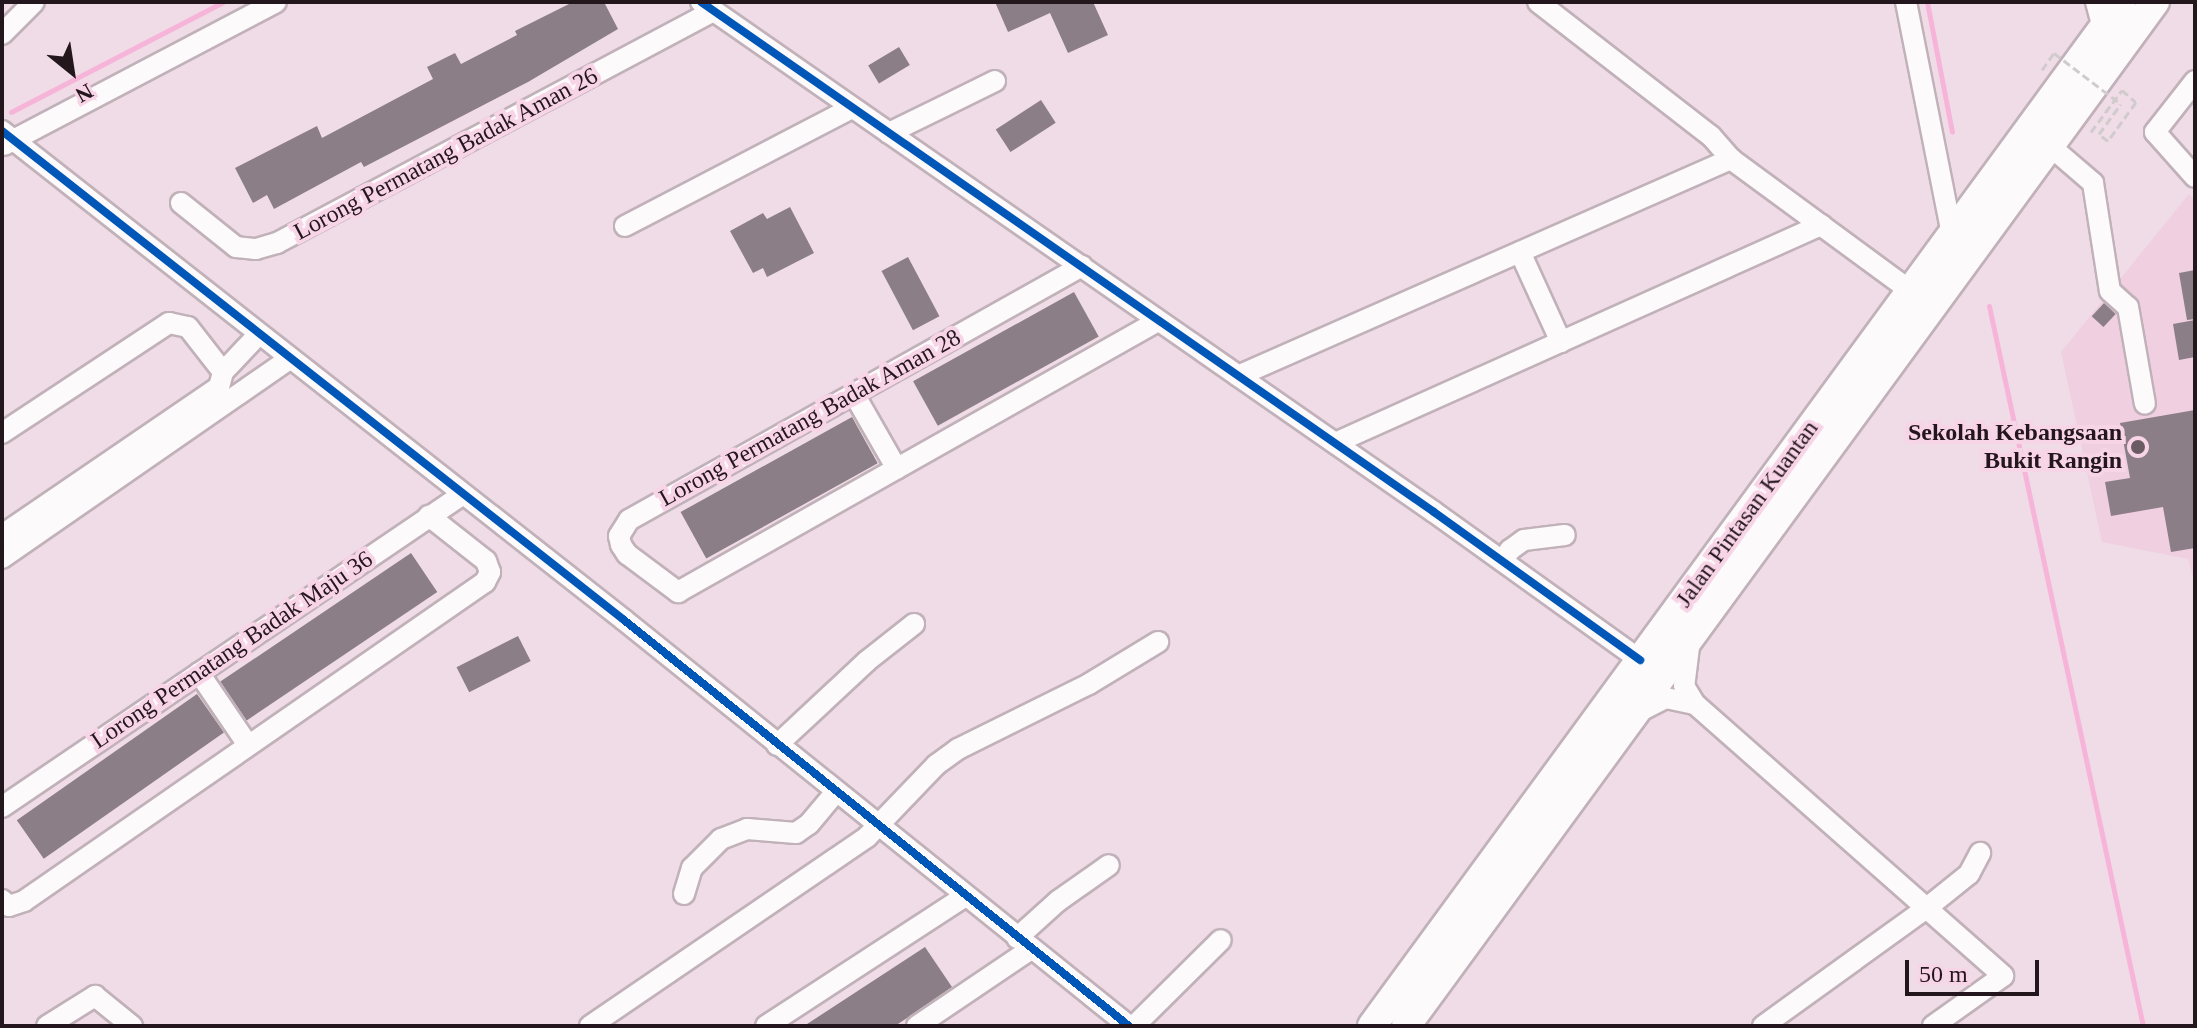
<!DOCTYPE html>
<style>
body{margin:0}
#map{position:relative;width:2197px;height:1028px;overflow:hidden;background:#f0dce6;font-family:Georgia,serif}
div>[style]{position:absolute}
.built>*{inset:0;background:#efcfe0}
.stream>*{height:5px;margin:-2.5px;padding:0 2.5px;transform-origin:2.5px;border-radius:2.5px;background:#f7b4d9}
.building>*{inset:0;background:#8c7e86;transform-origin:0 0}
.path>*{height:3px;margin-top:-1.5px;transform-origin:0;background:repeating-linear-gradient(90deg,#d1cbcd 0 8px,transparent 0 12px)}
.roads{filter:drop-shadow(2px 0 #c1b1b9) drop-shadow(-2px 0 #c1b1b9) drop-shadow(0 2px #c1b1b9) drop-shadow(0 -2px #c1b1b9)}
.minor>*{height:20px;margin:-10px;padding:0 10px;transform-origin:10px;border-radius:10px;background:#fdfafb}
.highway>*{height:28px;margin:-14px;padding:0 14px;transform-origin:14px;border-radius:14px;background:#fdfafb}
.path-bridge>*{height:3px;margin-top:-1.5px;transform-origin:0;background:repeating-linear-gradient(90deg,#d1cbcd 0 8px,transparent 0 12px)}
.cycleway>*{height:8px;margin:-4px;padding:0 4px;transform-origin:4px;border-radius:4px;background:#0057b8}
.dots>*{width:22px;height:22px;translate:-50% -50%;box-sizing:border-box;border:4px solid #f8d4e7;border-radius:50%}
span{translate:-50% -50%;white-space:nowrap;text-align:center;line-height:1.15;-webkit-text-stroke:8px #f8d4e7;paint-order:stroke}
.street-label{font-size:24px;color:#23171d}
.poi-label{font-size:24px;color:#23171d;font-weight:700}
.right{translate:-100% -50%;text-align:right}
.frame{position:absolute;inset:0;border:4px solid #23171d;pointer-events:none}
.north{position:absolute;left:32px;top:32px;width:80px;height:80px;-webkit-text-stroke:6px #f8d4e7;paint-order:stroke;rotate:150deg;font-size:22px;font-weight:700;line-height:32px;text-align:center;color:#23171d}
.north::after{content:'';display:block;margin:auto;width:28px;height:36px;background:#23171d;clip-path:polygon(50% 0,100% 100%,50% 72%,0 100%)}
.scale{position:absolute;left:1905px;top:960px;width:134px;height:36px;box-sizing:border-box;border:4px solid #23171d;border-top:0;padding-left:10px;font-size:24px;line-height:28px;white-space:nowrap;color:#23171d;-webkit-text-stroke:6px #f8d4e7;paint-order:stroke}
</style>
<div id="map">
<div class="built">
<i style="clip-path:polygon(2189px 194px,2195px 201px,2195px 585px,2188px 559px,2102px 542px,2061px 352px)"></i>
</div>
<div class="stream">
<i style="left:1927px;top:2px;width:132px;rotate:79.1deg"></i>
<i style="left:11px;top:112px;width:239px;rotate:-27.4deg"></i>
<i style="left:1989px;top:306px;width:736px;rotate:77.93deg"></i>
</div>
<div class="building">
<i style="clip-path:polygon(573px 2px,604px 2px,618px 29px,528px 82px,364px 167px,361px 162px,274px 209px,267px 195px,253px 203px,235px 168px,317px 126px,322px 138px,433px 79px,427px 67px,455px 53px,461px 64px,517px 35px,515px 31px)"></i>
<i style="clip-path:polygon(995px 2px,1093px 2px,1108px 35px,1068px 53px,1050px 13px,1008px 32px)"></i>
<i style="left:899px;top:47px;width:21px;height:36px;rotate:59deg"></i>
<i style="left:1041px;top:100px;width:27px;height:54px;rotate:57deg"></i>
<i style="clip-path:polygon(790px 207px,814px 253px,767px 277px,763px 268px,753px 273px,730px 231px,763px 213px,767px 219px)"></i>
<i style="left:908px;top:257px;width:67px;height:30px;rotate:62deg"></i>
<i style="clip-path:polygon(2195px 270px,2195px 319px,2187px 320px,2179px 273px)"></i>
<i style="left:1074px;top:292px;width:51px;height:184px;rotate:61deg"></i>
<i style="left:2104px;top:303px;width:16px;height:18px;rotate:43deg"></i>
<i style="clip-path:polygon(2195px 320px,2195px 357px,2179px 360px,2173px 324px)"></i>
<i style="clip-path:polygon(2195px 410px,2195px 548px,2171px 552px,2163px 507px,2111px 516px,2105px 482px,2130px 478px,2120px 423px)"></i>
<i style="left:852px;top:417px;width:53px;height:196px;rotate:61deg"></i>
<i style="left:411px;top:553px;width:47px;height:230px;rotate:56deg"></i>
<i style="left:518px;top:636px;width:28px;height:69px;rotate:63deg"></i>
<i style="left:197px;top:694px;width:47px;height:220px;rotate:55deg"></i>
<i style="clip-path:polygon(925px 947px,952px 987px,907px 1018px,895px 1026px,804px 1026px)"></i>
</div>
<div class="path">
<i style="left:2042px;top:70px;width:21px;rotate:-55deg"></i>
<i style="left:2091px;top:132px;width:52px;rotate:-53.6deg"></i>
<i style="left:2122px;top:90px;width:18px;rotate:41deg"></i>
<i style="left:2136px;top:102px;width:48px;rotate:125.7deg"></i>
<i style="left:2108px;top:141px;width:11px;rotate:-142deg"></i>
<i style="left:2099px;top:134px;width:37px;rotate:-54deg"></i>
</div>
<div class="roads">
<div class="minor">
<i style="left:701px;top:2px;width:893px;rotate:34.83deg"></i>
<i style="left:1434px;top:512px;width:254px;rotate:35.7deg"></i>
<i style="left:1538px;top:2px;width:219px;rotate:37.8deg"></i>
<i style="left:1711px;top:136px;width:30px;rotate:49deg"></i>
<i style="left:1731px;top:159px;width:223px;rotate:36.3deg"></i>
<i style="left:1906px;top:2px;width:237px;rotate:78.8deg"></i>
<i style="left:2096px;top:2px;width:27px;rotate:75deg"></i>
<i style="left:2px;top:34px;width:45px;rotate:-45deg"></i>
<i style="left:2195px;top:81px;width:65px;rotate:128.1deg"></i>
<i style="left:2155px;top:132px;width:60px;rotate:48.4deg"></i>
<i style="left:2px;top:131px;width:791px;rotate:38.17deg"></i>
<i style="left:624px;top:620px;width:648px;rotate:38.8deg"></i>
<i style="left:889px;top:133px;width:118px;rotate:-26.1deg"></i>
<i style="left:4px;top:145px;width:307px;rotate:-27.7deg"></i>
<i style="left:2050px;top:146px;width:57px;rotate:40.7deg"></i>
<i style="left:2093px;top:183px;width:109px;rotate:81.1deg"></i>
<i style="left:2110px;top:291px;width:24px;rotate:42deg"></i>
<i style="left:2128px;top:307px;width:98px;rotate:80.1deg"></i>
<i style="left:181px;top:203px;width:70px;rotate:38.7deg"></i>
<i style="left:236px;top:247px;width:20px;rotate:6deg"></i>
<i style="left:256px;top:249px;width:22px;rotate:-16deg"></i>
<i style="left:277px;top:243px;width:495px;rotate:-28deg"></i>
<i style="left:625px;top:226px;width:256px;rotate:-27.5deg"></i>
<i style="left:1520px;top:252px;width:99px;rotate:65.5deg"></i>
<i style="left:1082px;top:266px;width:519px;rotate:150.72deg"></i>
<i style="left:629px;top:520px;width:19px;rotate:122deg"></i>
<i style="left:619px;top:536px;width:9px;rotate:77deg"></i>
<i style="left:621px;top:545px;width:11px;rotate:56deg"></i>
<i style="left:627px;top:554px;width:64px;rotate:36.7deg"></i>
<i style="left:678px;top:592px;width:551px;rotate:-29.45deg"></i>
<i style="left:1238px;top:376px;width:539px;rotate:-23.76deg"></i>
<i style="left:854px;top:394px;width:86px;rotate:60.2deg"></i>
<i style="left:2px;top:433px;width:200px;rotate:-33.4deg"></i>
<i style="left:169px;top:323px;width:19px;rotate:12deg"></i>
<i style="left:188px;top:327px;width:57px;rotate:52.1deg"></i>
<i style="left:1335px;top:443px;width:533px;rotate:-24.16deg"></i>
<i style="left:2px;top:535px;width:263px;rotate:-34.3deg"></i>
<i style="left:219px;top:387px;width:16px;rotate:-75deg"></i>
<i style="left:223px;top:372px;width:51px;rotate:-46.6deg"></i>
<i style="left:2px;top:558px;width:351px;rotate:-34.7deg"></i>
<i style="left:1503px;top:561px;width:13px;rotate:-58deg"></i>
<i style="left:1510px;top:550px;width:17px;rotate:-36deg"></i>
<i style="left:1524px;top:540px;width:41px;rotate:-7deg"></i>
<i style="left:1689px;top:647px;width:39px;rotate:97deg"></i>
<i style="left:1684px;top:686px;width:21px;rotate:59deg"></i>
<i style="left:1695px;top:704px;width:411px;rotate:41.4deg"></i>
<i style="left:2003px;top:976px;width:86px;rotate:144.5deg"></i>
<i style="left:199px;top:673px;width:87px;rotate:55.8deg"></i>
<i style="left:1640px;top:711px;width:29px;rotate:-27deg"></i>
<i style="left:1666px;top:698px;width:30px;rotate:12deg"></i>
<i style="left:777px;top:745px;width:123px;rotate:-43deg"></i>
<i style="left:867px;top:661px;width:60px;rotate:-38.2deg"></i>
<i style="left:2px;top:807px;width:557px;rotate:-34.17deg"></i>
<i style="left:684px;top:894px;width:27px;rotate:-73deg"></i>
<i style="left:692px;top:868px;width:41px;rotate:-45deg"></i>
<i style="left:721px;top:839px;width:28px;rotate:-21deg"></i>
<i style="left:747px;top:829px;width:49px;rotate:4.7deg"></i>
<i style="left:796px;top:833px;width:16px;rotate:-35deg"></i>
<i style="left:809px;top:824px;width:40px;rotate:-50deg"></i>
<i style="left:2px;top:900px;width:9px;rotate:41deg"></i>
<i style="left:9px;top:906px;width:16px;rotate:-18deg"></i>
<i style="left:24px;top:901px;width:561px;rotate:-34.68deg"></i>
<i style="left:485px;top:582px;width:11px;rotate:-63deg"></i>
<i style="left:490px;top:572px;width:12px;rotate:-110deg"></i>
<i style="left:486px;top:561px;width:73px;rotate:-141.7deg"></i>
<i style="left:1017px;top:938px;width:55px;rotate:-42.1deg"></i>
<i style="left:1058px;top:901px;width:62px;rotate:-35.2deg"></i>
<i style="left:47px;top:1026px;width:57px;rotate:-32deg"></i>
<i style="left:95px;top:996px;width:48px;rotate:39deg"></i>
<i style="left:590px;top:1026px;width:335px;rotate:-34.3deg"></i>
<i style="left:867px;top:837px;width:100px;rotate:-46.2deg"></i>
<i style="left:936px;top:765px;width:27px;rotate:-36deg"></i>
<i style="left:958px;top:749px;width:146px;rotate:-26.4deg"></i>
<i style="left:1089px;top:684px;width:81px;rotate:-31.3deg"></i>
<i style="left:766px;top:1026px;width:236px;rotate:-33.1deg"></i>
<i style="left:917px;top:1026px;width:138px;rotate:-34deg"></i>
<i style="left:1134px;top:1026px;width:122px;rotate:-44.7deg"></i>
<i style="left:1763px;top:1026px;width:203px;rotate:-35.8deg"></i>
<i style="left:1928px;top:907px;width:53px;rotate:-38.8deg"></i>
<i style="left:1969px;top:874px;width:24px;rotate:-62deg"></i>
</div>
<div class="highway">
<i style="left:1372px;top:1026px;width:1269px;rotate:-53.78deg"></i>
<i style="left:1406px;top:1026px;width:1269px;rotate:-53.82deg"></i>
</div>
</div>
<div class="path-bridge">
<i style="left:2054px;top:53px;width:84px;rotate:37.3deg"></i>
</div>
<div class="cycleway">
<i style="left:701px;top:2px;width:893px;rotate:34.83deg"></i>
<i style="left:1434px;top:512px;width:254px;rotate:35.7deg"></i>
<i style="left:2px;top:131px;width:791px;rotate:38.17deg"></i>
<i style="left:624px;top:620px;width:648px;rotate:38.8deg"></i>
</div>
<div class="dots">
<i style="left:2138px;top:447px;background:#6b5c63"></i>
</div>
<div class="street-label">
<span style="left:446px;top:154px;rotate:-28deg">Lorong Permatang Badak Aman 26</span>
<span style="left:810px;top:418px;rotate:-29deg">Lorong Permatang Badak Aman 28</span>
<span style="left:1747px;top:514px;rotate:-54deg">Jalan Pintasan Kuantan</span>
<span style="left:232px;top:650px;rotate:-34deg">Lorong Permatang Badak Maju 36</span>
</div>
<div class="poi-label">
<span class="right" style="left:2122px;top:447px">Sekolah Kebangsaan<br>Bukit Rangin</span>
</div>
<div class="frame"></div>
<div class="north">N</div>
<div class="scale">50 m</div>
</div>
